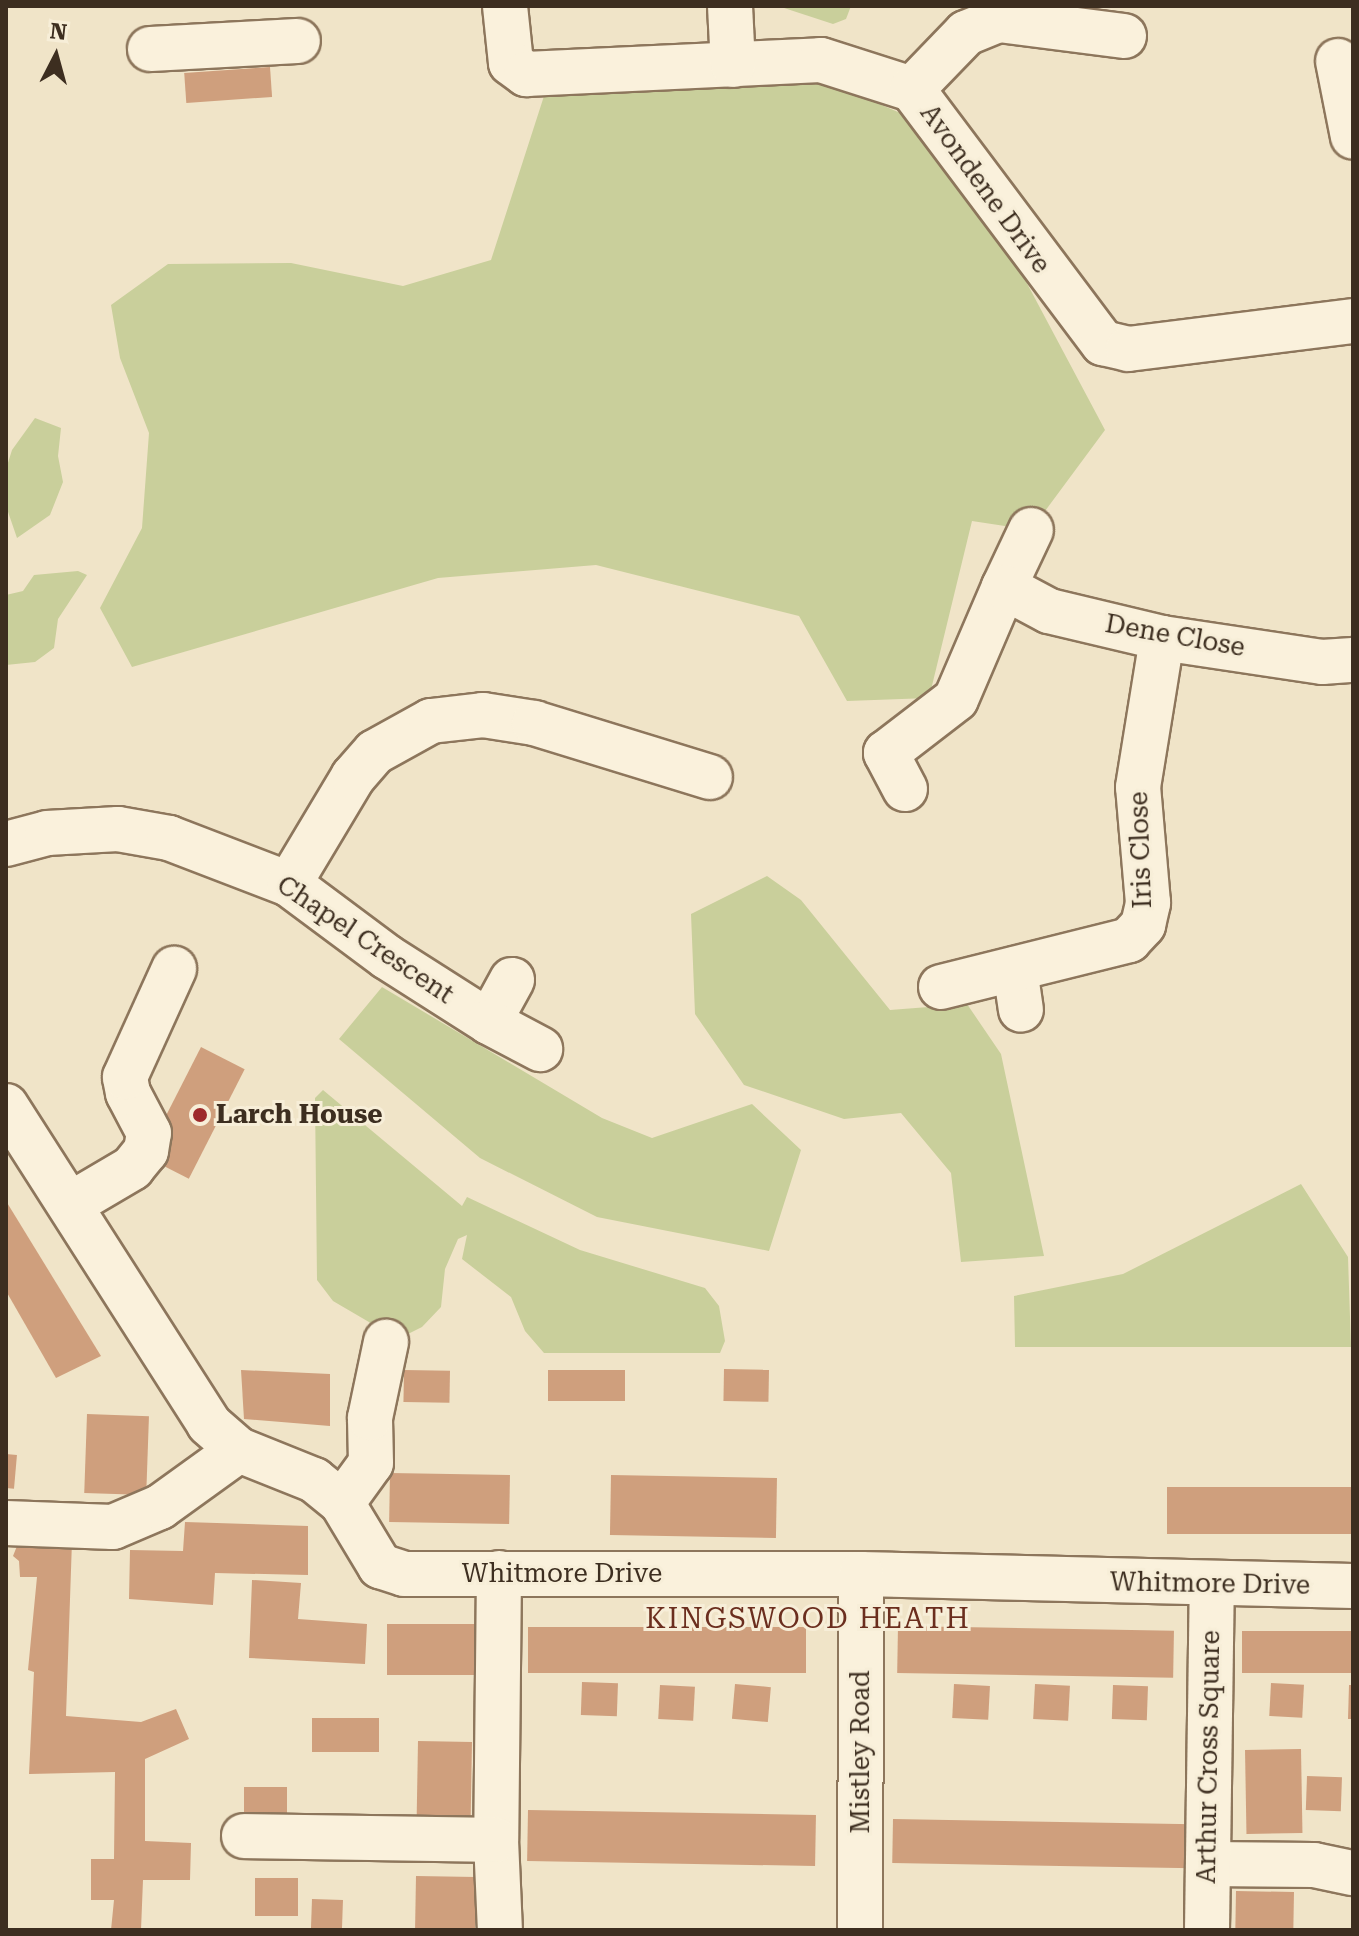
<!DOCTYPE html>
<style>
body{margin:0}
#map{position:relative;width:1359px;height:1936px;overflow:hidden;background:#f0e4c8;font-family:"Roboto Serif",serif}
div>[style]{position:absolute}
.green>*{inset:0;background:#c9cf9b}
.building>*{inset:0;background:#cf9f7d;transform-origin:0 0}
.roads{filter:drop-shadow(2px 0 #8d765c) drop-shadow(-2px 0 #8d765c) drop-shadow(0 2px #8d765c) drop-shadow(0 -2px #8d765c)}
.minor>*{height:44px;margin:-22px;padding:0 22px;transform-origin:22px;border-radius:22px;background:#faf1dc}
.dots>*{width:22px;height:22px;translate:-50% -50%;box-sizing:border-box;border:4px solid #f7eed8;border-radius:50%}
span{translate:-50% -50%;white-space:nowrap;text-align:center;line-height:1.15;-webkit-text-stroke:6px #f7eed8;paint-order:stroke}
.street-label{font-size:26px;color:#3d2e20}
.poi-label{font-size:26px;color:#3d2e20;font-weight:700}
.left{translate:0 -50%;text-align:left}
.neighbourhood-label{font-size:28px;color:#6b2e1e;letter-spacing:2px}
.frame{position:absolute;inset:0;border:8px solid #3d2e20;pointer-events:none}
.north{position:absolute;left:16px;top:16px;width:80px;height:80px;-webkit-text-stroke:6px #f7eed8;paint-order:stroke;rotate:6deg;font-size:22px;font-weight:700;line-height:32px;text-align:center;color:#3d2e20}
.north::after{content:'';display:block;margin:auto;width:28px;height:36px;background:#3d2e20;clip-path:polygon(50% 0,100% 100%,50% 72%,0 100%)}
</style>
<div id="map">
<div class="green">
<i style="clip-path:polygon(778px 6px,851px 6px,846px 19px,833px 24px)"></i>
<i style="clip-path:polygon(828px 82px,947px 133px,1105px 430px,1031px 530px,972px 521px,929px 698px,847px 701px,799px 616px,596px 565px,438px 578px,132px 667px,100px 608px,142px 528px,149px 433px,120px 358px,111px 305px,168px 264px,291px 263px,403px 286px,491px 260px,544px 96px)"></i>
<i style="clip-path:polygon(35px 418px,61px 428px,58px 456px,63px 482px,50px 515px,17px 538px,6px 506px,6px 469px,12px 450px)"></i>
<i style="clip-path:polygon(78px 571px,87px 575px,58px 619px,54px 648px,35px 662px,6px 665px,6px 595px,23px 591px,34px 575px)"></i>
<i style="clip-path:polygon(767px 876px,801px 900px,890px 1010px,967px 1004px,1001px 1054px,1044px 1256px,961px 1262px,951px 1173px,901px 1113px,844px 1119px,744px 1085px,695px 1014px,691px 914px)"></i>
<i style="clip-path:polygon(382px 987px,602px 1118px,652px 1138px,752px 1104px,801px 1150px,769px 1251px,597px 1217px,480px 1158px,339px 1039px)"></i>
<i style="clip-path:polygon(323px 1090px,462px 1206px,467px 1197px,580px 1250px,705px 1288px,719px 1306px,725px 1341px,720px 1353px,544px 1353px,525px 1331px,511px 1297px,462px 1259px,467px 1235px,458px 1239px,445px 1269px,441px 1307px,422px 1327px,398px 1339px,333px 1301px,317px 1280px,315px 1098px)"></i>
<i style="clip-path:polygon(1301px 1184px,1348px 1257px,1351px 1347px,1015px 1347px,1014px 1296px,1123px 1274px)"></i>
</div>
<div class="building">
<i style="left:270px;top:67px;width:30px;height:86px;rotate:86deg"></i>
<i style="left:201px;top:1047px;width:49px;height:123px;rotate:27deg"></i>
<i style="clip-path:polygon(6px 1201px,101px 1356px,56px 1378px,6px 1291px)"></i>
<i style="left:724px;top:1369px;width:45px;height:32px;rotate:1deg"></i>
<i style="clip-path:polygon(241px 1370px,330px 1374px,330px 1426px,244px 1419px)"></i>
<i style="left:404px;top:1370px;width:46px;height:32px;rotate:1deg"></i>
<i style="left:548px;top:1370px;width:77px;height:31px"></i>
<i style="left:87px;top:1414px;width:62px;height:79px;rotate:2deg"></i>
<i style="left:6px;top:1454px;width:11px;height:34px;rotate:5deg"></i>
<i style="left:390px;top:1473px;width:120px;height:49px;rotate:1deg"></i>
<i style="left:611px;top:1475px;width:166px;height:60px;rotate:1deg"></i>
<i style="left:1167px;top:1487px;width:185px;height:47px"></i>
<i style="clip-path:polygon(185px 1522px,308px 1526px,308px 1575px,215px 1573px,213px 1605px,129px 1599px,130px 1550px,183px 1551px)"></i>
<i style="clip-path:polygon(19px 1541px,72px 1541px,66px 1716px,141px 1722px,176px 1709px,189px 1739px,145px 1759px,145px 1841px,191px 1843px,190px 1880px,143px 1880px,141px 1930px,111px 1930px,114px 1900px,91px 1900px,91px 1859px,114px 1859px,115px 1772px,29px 1774px,34px 1672px,28px 1670px,37px 1577px,20px 1577px,19px 1561px,13px 1556px)"></i>
<i style="clip-path:polygon(252px 1580px,301px 1583px,298px 1619px,367px 1624px,365px 1664px,249px 1658px)"></i>
<i style="left:387px;top:1624px;width:99px;height:51px"></i>
<i style="left:898px;top:1626px;width:276px;height:47px;rotate:1deg"></i>
<i style="left:528px;top:1627px;width:278px;height:46px"></i>
<i style="left:1242px;top:1631px;width:111px;height:42px"></i>
<i style="left:582px;top:1682px;width:36px;height:33px;rotate:2deg"></i>
<i style="left:1271px;top:1683px;width:33px;height:33px;rotate:3deg"></i>
<i style="left:735px;top:1684px;width:36px;height:35px;rotate:5deg"></i>
<i style="left:954px;top:1684px;width:36px;height:34px;rotate:3deg"></i>
<i style="left:1035px;top:1684px;width:35px;height:35px;rotate:3deg"></i>
<i style="left:660px;top:1685px;width:35px;height:34px;rotate:3deg"></i>
<i style="left:1113px;top:1685px;width:35px;height:34px;rotate:2deg"></i>
<i style="clip-path:polygon(1349px 1685px,1353px 1685px,1353px 1719px,1348px 1719px)"></i>
<i style="left:312px;top:1718px;width:67px;height:34px"></i>
<i style="left:418px;top:1741px;width:54px;height:86px;rotate:1deg"></i>
<i style="left:1301px;top:1749px;width:84px;height:56px;rotate:89deg"></i>
<i style="left:1307px;top:1776px;width:35px;height:34px;rotate:2deg"></i>
<i style="left:244px;top:1787px;width:43px;height:38px"></i>
<i style="left:528px;top:1810px;width:288px;height:51px;rotate:1deg"></i>
<i style="left:893px;top:1819px;width:301px;height:44px;rotate:1deg"></i>
<i style="left:416px;top:1876px;width:60px;height:54px;rotate:1deg"></i>
<i style="left:255px;top:1878px;width:43px;height:38px"></i>
<i style="left:1236px;top:1891px;width:58px;height:39px;rotate:1deg"></i>
<i style="left:312px;top:1899px;width:31px;height:31px;rotate:2deg"></i>
</div>
<div class="roads">
<div class="minor">
<i style="left:505px;top:6px;width:57px;rotate:84deg"></i>
<i style="left:511px;top:63px;width:19px;rotate:36deg"></i>
<i style="left:526px;top:74px;width:295px;rotate:-2.7deg"></i>
<i style="left:821px;top:60px;width:96px;rotate:17.7deg"></i>
<i style="left:912px;top:89px;width:318px;rotate:53.1deg"></i>
<i style="left:1103px;top:343px;width:26px;rotate:13deg"></i>
<i style="left:1128px;top:349px;width:227px;rotate:-7.1deg"></i>
<i style="left:730px;top:6px;width:59px;rotate:87.1deg"></i>
<i style="left:150px;top:49px;width:148px;rotate:-3.1deg"></i>
<i style="left:1338px;top:61px;width:77px;rotate:78.8deg"></i>
<i style="left:912px;top:89px;width:78px;rotate:-46deg"></i>
<i style="left:966px;top:33px;width:35px;rotate:-22deg"></i>
<i style="left:999px;top:20px;width:126px;rotate:7.3deg"></i>
<i style="left:1004px;top:587px;width:63px;rotate:-64.7deg"></i>
<i style="left:905px;top:789px;width:41px;rotate:-117.8deg"></i>
<i style="left:886px;top:753px;width:88px;rotate:-37.6deg"></i>
<i style="left:956px;top:699px;width:122px;rotate:-66.8deg"></i>
<i style="left:1004px;top:587px;width:51px;rotate:28.1deg"></i>
<i style="left:1049px;top:611px;width:116px;rotate:13.4deg"></i>
<i style="left:1162px;top:638px;width:162px;rotate:8.5deg"></i>
<i style="left:1322px;top:662px;width:31px;rotate:-4deg"></i>
<i style="left:6px;top:844px;width:42px;rotate:-15deg"></i>
<i style="left:47px;top:833px;width:71px;rotate:-3.2deg"></i>
<i style="left:118px;top:829px;width:52px;rotate:10deg"></i>
<i style="left:169px;top:838px;width:129px;rotate:21deg"></i>
<i style="left:289px;top:884px;width:122px;rotate:36.7deg"></i>
<i style="left:387px;top:957px;width:121px;rotate:32.5deg"></i>
<i style="left:489px;top:1022px;width:48px;rotate:-61.3deg"></i>
<i style="left:289px;top:884px;width:125px;rotate:-59.1deg"></i>
<i style="left:353px;top:777px;width:33px;rotate:-49deg"></i>
<i style="left:375px;top:752px;width:64px;rotate:-29deg"></i>
<i style="left:431px;top:721px;width:52px;rotate:-6.6deg"></i>
<i style="left:483px;top:715px;width:52px;rotate:8.9deg"></i>
<i style="left:534px;top:723px;width:184px;rotate:17.1deg"></i>
<i style="left:1015px;top:969px;width:41px;rotate:81.7deg"></i>
<i style="left:941px;top:987px;width:194px;rotate:-14deg"></i>
<i style="left:1129px;top:940px;width:21px;rotate:-47deg"></i>
<i style="left:1143px;top:925px;width:23px;rotate:-77deg"></i>
<i style="left:1148px;top:903px;width:116px;rotate:-94.9deg"></i>
<i style="left:1138px;top:787px;width:151px;rotate:-80.8deg"></i>
<i style="left:489px;top:1022px;width:58px;rotate:27.9deg"></i>
<i style="left:6px;top:1106px;width:377px;rotate:57.4deg"></i>
<i style="left:209px;top:1424px;width:40px;rotate:41deg"></i>
<i style="left:239px;top:1450px;width:81px;rotate:21.8deg"></i>
<i style="left:314px;top:1480px;width:36px;rotate:39deg"></i>
<i style="left:342px;top:1503px;width:74px;rotate:58.9deg"></i>
<i style="left:380px;top:1566px;width:25px;rotate:18deg"></i>
<i style="left:404px;top:1574px;width:457px"></i>
<i style="left:861px;top:1574px;width:492px;rotate:1.4deg"></i>
<i style="left:71px;top:1204px;width:71px;rotate:-30.5deg"></i>
<i style="left:132px;top:1168px;width:22px;rotate:-51deg"></i>
<i style="left:146px;top:1151px;width:18px;rotate:-81deg"></i>
<i style="left:149px;top:1133px;width:45px;rotate:-117.7deg"></i>
<i style="left:128px;top:1093px;width:16px;rotate:-101deg"></i>
<i style="left:125px;top:1077px;width:119px;rotate:-65.6deg"></i>
<i style="left:342px;top:1503px;width:49px;rotate:-54.1deg"></i>
<i style="left:371px;top:1463px;width:45px;rotate:-91.3deg"></i>
<i style="left:370px;top:1418px;width:78px;rotate:-78.1deg"></i>
<i style="left:6px;top:1523px;width:107px;rotate:2.1deg"></i>
<i style="left:113px;top:1527px;width:51px;rotate:-23.1deg"></i>
<i style="left:160px;top:1507px;width:97px;rotate:-35.8deg"></i>
<i style="left:499px;top:1573px;width:267px;rotate:90.6deg"></i>
<i style="left:496px;top:1840px;width:90px;rotate:87.5deg"></i>
<i style="left:244px;top:1836px;width:252px;rotate:0.9deg"></i>
<i style="left:1208px;top:1864px;width:106px;rotate:0.5deg"></i>
<i style="left:1314px;top:1865px;width:40px;rotate:12deg"></i>
<i style="left:860px;top:1930px;width:356px;rotate:-89.8deg"></i>
<i style="left:1207px;top:1930px;width:346px;rotate:-89.2deg"></i>
</div>
</div>
<div class="dots">
<i style="left:200px;top:1115px;background:#9e2a2b"></i>
</div>
<div class="street-label">
<span style="left:985px;top:189px;rotate:54deg">Avondene Drive</span>
<span style="left:1175px;top:636px;rotate:10deg">Dene Close</span>
<span style="left:1141px;top:850px;rotate:-92deg">Iris Close</span>
<span style="left:365px;top:940px;rotate:34deg">Chapel Crescent</span>
<span style="left:562px;top:1574px">Whitmore Drive</span>
<span style="left:1210px;top:1584px;rotate:1deg">Whitmore Drive</span>
<span style="left:861px;top:1752px;rotate:-90deg">Mistley Road</span>
<span style="left:1209px;top:1757px;rotate:-89deg">Arthur Cross Square</span>
</div>
<div class="poi-label">
<span class="left" style="left:216px;top:1115px">Larch House</span>
</div>
<div class="neighbourhood-label">
<span style="left:808px;top:1619px">KINGSWOOD HEATH</span>
</div>
<div class="frame"></div>
<div class="north">N</div>
</div>
